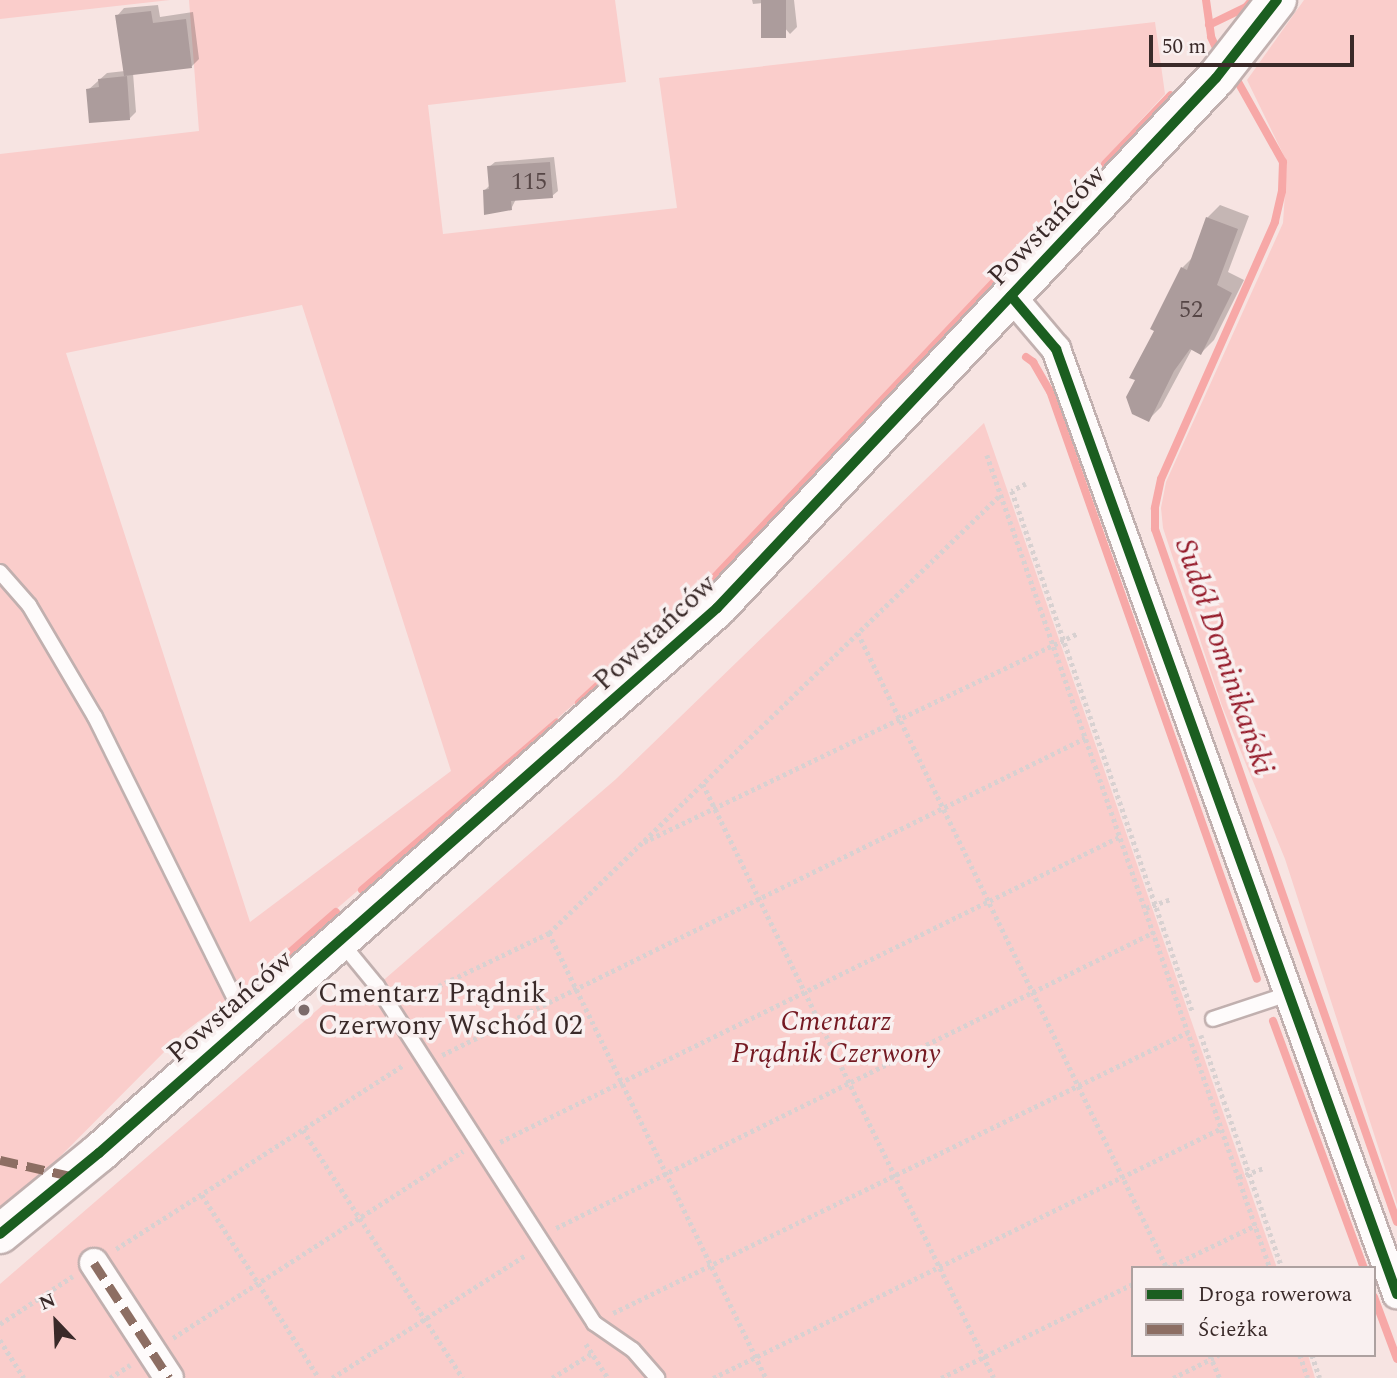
<!DOCTYPE html>
<meta charset="utf-8">
<style>
body{margin:0}
#map{position:relative;width:1397px;height:1378px;overflow:hidden;background:#f7e4e2;font-family:Spectral,serif}
div>[style]{position:absolute}
.green>*{inset:0;background:#facdcb}
.shadow>*{inset:0;background:#0003}
.stream>*{height:8px;margin:-4px;padding:0 4px;transform-origin:4px;border-radius:4px;background:#f7a8a7}
.building>*{inset:0;background:#ac9c9c;transform-origin:0 0}
.path>*{height:4.5px;margin-top:-2.25px;transform-origin:0;background:repeating-linear-gradient(90deg,#d8d1d1 0 3.5px,transparent 0 7px)}
.roads{filter:drop-shadow(2px 0 #c1b0af) drop-shadow(-2px 0 #c1b0af) drop-shadow(0 2px #c1b0af) drop-shadow(0 -2px #c1b0af)}
.lane>*{height:14px;margin:-7px;padding:0 7px;transform-origin:7px;border-radius:7px;background:#fefbfb}
.street>*{height:28px;margin:-14px;padding:0 14px;transform-origin:14px;border-radius:14px;background:#fefbfb}
.secondary>*{height:38px;margin:-19px;padding:0 19px;transform-origin:19px;border-radius:19px;background:#fefbfb}
.quiet>*{height:9px;margin-top:-4.5px;transform-origin:0;background:repeating-linear-gradient(90deg,#8d6e63 0 18px,transparent 0 27px)}
.cycleway>*{height:10px;margin:-5px;padding:0 5px;transform-origin:5px;border-radius:5px;background:#1b5e20}
.dots>*{width:19px;height:19px;translate:-50% -50%;box-sizing:border-box;border:4px solid #f9f0f0;border-radius:50%}
span{translate:-50% -50%;white-space:nowrap;text-align:center;line-height:1.15;-webkit-text-stroke:7px #f9f0f0;paint-order:stroke}
.number-label{font-size:24px;color:#564646}
.number-label span{-webkit-text-stroke-width:0}
.street-label{font-size:28px;color:#3a2a29}
.poi-label{font-size:28px;color:#3a2a29}
.left{translate:0 -50%;text-align:left}
.park-label{font-size:28px;color:#751922;font-style:italic}
.water-label{font-size:30px;color:#951b2a;font-style:italic}
.legend{position:absolute;left:1131px;top:1266px;width:245px;height:91px;box-sizing:border-box;background:#f9f0f0;border:2px solid #ada1a0;margin:0;padding:9px 12px;list-style:none;font-size:21px;color:#3a2a29}
.legend li{display:flex;align-items:center;gap:14px;height:35px}
.legend b{width:35px;border:2px solid #ada1a0}
.north{position:absolute;left:21px;top:1287px;width:70px;height:70px;-webkit-text-stroke:5px #f9f0f0;paint-order:stroke;rotate:337deg;font-size:19px;font-weight:700;line-height:28px;text-align:center;color:#3a2a29}
.north::after{content:'';display:block;margin:auto;width:24px;height:32px;background:#3a2a29;clip-path:polygon(50% 0,100% 100%,50% 72%,0 100%)}
.scale{position:absolute;left:1149px;top:35px;width:205px;height:32px;box-sizing:border-box;border:4px solid #3a2a29;border-top:0;padding-left:9px;font-size:21px;line-height:24px;white-space:nowrap;color:#3a2a29;-webkit-text-stroke:5px #f9f0f0;paint-order:stroke}
</style>
<div id="map">
<div class="green">
<i style="clip-path:polygon(0 0,170px 0,0 19px)"></i>
<i style="clip-path:polygon(evenodd,189px 0,615px 0,626px 82px,428px 105px,443px 234px,677px 208px,659px 78px,1155px 22px,1165px 94px,704px 592px,254px 980px,183px 1033px,0 1217px,0 154px,199px 131px,189px 0,302px 305px,451px 771px,250px 922px,66px 353px,302px 305px)"></i>
<i style="clip-path:polygon(1304px 0,1397px 0,1397px 1205px,1285px 859px,1222px 706px,1163px 528px,1161px 508px,1166px 482px,1283px 223px,1287px 162px,1247px 80px)"></i>
<i style="clip-path:polygon(984px 423px,1277px 1268px,1133px 1268px,1133px 1355px,1308px 1355px,1315px 1378px,0 1378px,0 1284px,331px 998px,371px 991px,616px 779px)"></i>
</div>
<div class="shadow">
<i style="clip-path:polygon(752px 0,794px 0,797px 27px,790px 34px,763px 3px,753px 4px)"></i>
<i style="clip-path:polygon(158px 5px,160px 17px,193px 12px,199px 59px,192px 66px,133px 73px,136px 112px,129px 119px,88px 90px,107px 73px,125px 71px,117px 16px,124px 8px)"></i>
<i style="clip-path:polygon(554px 157px,558px 191px,552px 196px,516px 199px,511px 209px,484px 191px,491px 184px,489px 167px,495px 162px)"></i>
<i style="clip-path:polygon(1220px 205px,1249px 216px,1228px 272px,1244px 280px,1214px 340px,1201px 353px,1192px 349px,1161px 407px,1148px 420px,1156px 331px,1182px 268px,1193px 257px,1207px 218px)"></i>
</div>
<div class="stream">
<i style="left:1206px;top:0;width:37px;rotate:82deg"></i>
<i style="left:1211px;top:37px;width:19px;rotate:65deg"></i>
<i style="left:1209px;top:25px;width:41px;rotate:-25.9deg"></i>
<i style="left:1246px;top:7px;width:9px;rotate:-49deg"></i>
<i style="left:1233px;top:73px;width:102px;rotate:60.7deg"></i>
<i style="left:1283px;top:162px;width:29px;rotate:92deg"></i>
<i style="left:1282px;top:191px;width:32px;rotate:103deg"></i>
<i style="left:1275px;top:222px;width:281px;rotate:113.9deg"></i>
<i style="left:1161px;top:479px;width:30px;rotate:102deg"></i>
<i style="left:1155px;top:508px;width:21px;rotate:90deg"></i>
<i style="left:1155px;top:529px;width:734px;rotate:70.75deg"></i>
<i style="left:1105px;top:164px;width:95px;rotate:-46.3deg"></i>
<i style="left:1026px;top:357px;width:9px;rotate:36deg"></i>
<i style="left:1033px;top:362px;width:34px;rotate:60deg"></i>
<i style="left:1050px;top:391px;width:623px;rotate:70.61deg"></i>
<i style="left:579px;top:703px;width:181px;rotate:-42.8deg"></i>
<i style="left:712px;top:580px;width:540px;rotate:-46.58deg"></i>
<i style="left:362px;top:890px;width:257px;rotate:-40.7deg"></i>
<i style="left:263px;top:976px;width:97px;rotate:-41.2deg"></i>
<i style="left:1273px;top:1021px;width:263px;rotate:69.8deg"></i>
<i style="left:1374px;top:1297px;width:66px;rotate:69.6deg"></i>
</div>
<div class="building">
<i style="left:761px;top:0;width:25px;height:38px"></i>
<i style="clip-path:polygon(151px 11px,153px 23px,186px 19px,192px 68px,124px 76px,115px 15px)"></i>
<i style="clip-path:polygon(127px 76px,130px 120px,89px 123px,86px 89px,99px 87px,98px 79px)"></i>
<i style="clip-path:polygon(550px 162px,553px 198px,511px 201px,512px 210px,484px 215px,483px 190px,489px 189px,487px 166px)"></i>
<i style="clip-path:polygon(1206px 217px,1238px 229px,1217px 285px,1232px 293px,1201px 355px,1190px 349px,1174px 371px,1149px 422px,1132px 414px,1126px 397px,1135px 380px,1129px 378px,1154px 331px,1150px 329px,1181px 267px,1187px 270px)"></i>
</div>
<div class="path">
<i style="left:987px;top:455px;width:861px;rotate:70.81deg"></i>
<i style="left:1026px;top:484px;width:16px;rotate:153deg"></i>
<i style="left:1012px;top:491px;width:552px;rotate:70.88deg"></i>
<i style="left:858px;top:633px;width:706px;rotate:64.05deg"></i>
<i style="left:703px;top:784px;width:661px;rotate:63.9deg"></i>
<i style="left:644px;top:842px;width:482px;rotate:-25.7deg"></i>
<i style="left:1146px;top:908px;width:27px;rotate:-20deg"></i>
<i style="left:549px;top:933px;width:630px;rotate:-44.16deg"></i>
<i style="left:407px;top:1001px;width:157px;rotate:-25.6deg"></i>
<i style="left:549px;top:933px;width:495px;rotate:64deg"></i>
<i style="left:1201px;top:1035px;width:247px;rotate:70.8deg"></i>
<i style="left:442px;top:1055px;width:717px;rotate:-26.24deg"></i>
<i style="left:303px;top:1130px;width:295px;rotate:57.2deg"></i>
<i style="left:500px;top:1142px;width:692px;rotate:-26.23deg"></i>
<i style="left:1239px;top:1177px;width:27px;rotate:-20deg"></i>
<i style="left:202px;top:1195px;width:217px;rotate:57.4deg"></i>
<i style="left:556px;top:1228px;width:667px;rotate:-26.33deg"></i>
<i style="left:116px;top:1249px;width:342px;rotate:-32.6deg"></i>
<i style="left:1167px;top:1268px;width:99px;rotate:-25.8deg"></i>
<i style="left:613px;top:1313px;width:640px;rotate:-26.04deg"></i>
<i style="left:0;top:1324px;width:87px;rotate:-33.3deg"></i>
<i style="left:173px;top:1338px;width:345px;rotate:-32.8deg"></i>
<i style="left:0;top:1340px;width:45px;rotate:57.7deg"></i>
<i style="left:586px;top:1344px;width:40px;rotate:57.1deg"></i>
<i style="left:1210px;top:1355px;width:25px;rotate:67deg"></i>
<i style="left:1300px;top:1355px;width:24px;rotate:71deg"></i>
<i style="left:1312px;top:1355px;width:24px;rotate:71deg"></i>
<i style="left:110px;top:1378px;width:24px;rotate:-33deg"></i>
<i style="left:332px;top:1378px;width:230px;rotate:-32.4deg"></i>
<i style="left:552px;top:1378px;width:49px;rotate:-31.8deg"></i>
<i style="left:713px;top:1378px;width:567px;rotate:-26.16deg"></i>
<i style="left:941px;top:1378px;width:214px;rotate:-26.1deg"></i>
<i style="left:1173px;top:1378px;width:51px;rotate:-26.6deg"></i>
</div>
<div class="roads">
<div class="lane">
<i style="left:0;top:572px;width:44px;rotate:48.7deg"></i>
<i style="left:29px;top:605px;width:130px;rotate:59.5deg"></i>
<i style="left:95px;top:717px;width:339px;rotate:63.6deg"></i>
<i style="left:340px;top:941px;width:58px;rotate:50.6deg"></i>
<i style="left:377px;top:986px;width:401px;rotate:57.2deg"></i>
<i style="left:594px;top:1323px;width:47px;rotate:34.7deg"></i>
<i style="left:633px;top:1350px;width:37px;rotate:49deg"></i>
<i style="left:1213px;top:1019px;width:79px;rotate:-18.4deg"></i>
</div>
<div class="street">
<i style="left:1011px;top:296px;width:70px;rotate:49.7deg"></i>
<i style="left:1056px;top:349px;width:1005px;rotate:70.16deg"></i>
<i style="left:94px;top:1263px;width:137px;rotate:56.9deg"></i>
</div>
<div class="secondary">
<i style="left:0;top:1234px;width:128px;rotate:-39.3deg"></i>
<i style="left:99px;top:1153px;width:824px;rotate:-41.41deg"></i>
<i style="left:717px;top:608px;width:728px;rotate:-46.73deg"></i>
<i style="left:1216px;top:78px;width:99px;rotate:-52deg"></i>
</div>
</div>
<div class="quiet">
<i style="left:0;top:1160px;width:73px;rotate:12.7deg"></i>
<i style="left:94px;top:1263px;width:137px;rotate:56.9deg"></i>
</div>
<div class="cycleway">
<i style="left:1011px;top:296px;width:70px;rotate:49.7deg"></i>
<i style="left:1056px;top:349px;width:1005px;rotate:70.16deg"></i>
<i style="left:0;top:1234px;width:128px;rotate:-39.3deg"></i>
<i style="left:99px;top:1153px;width:824px;rotate:-41.41deg"></i>
<i style="left:717px;top:608px;width:728px;rotate:-46.73deg"></i>
<i style="left:1216px;top:78px;width:99px;rotate:-52deg"></i>
</div>
<div class="dots">
<i style="left:304px;top:1010px;background:#7c6b6a"></i>
</div>
<div class="number-label">
<span style="left:529px;top:183px">115</span>
<span style="left:1191px;top:311px">52</span>
</div>
<div class="street-label">
<span style="left:1047px;top:226px;rotate:-46deg">Powstańców</span>
<span style="left:655px;top:633px;rotate:-43deg">Powstańców</span>
<span style="left:230px;top:1007px;rotate:-41deg">Powstańców</span>
</div>
<div class="poi-label">
<span class="left" style="left:318px;top:1010px">Cmentarz Prądnik<br>Czerwony Wschód 02</span>
</div>
<div class="park-label">
<span style="left:836px;top:1038px">Cmentarz<br>Prądnik Czerwony</span>
</div>
<div class="water-label">
<span style="left:1224px;top:657px;rotate:71deg">Sudół Dominikański</span>
</div>
<ul class="legend">
<li><b style="height:9px;background:#1b5e20"></b>Droga rowerowa</li>
<li><b style="height:9px;background:#8d6e63"></b>Ścieżka</li>
</ul>
<div class="north">N</div>
<div class="scale">50 m</div>
</div>
